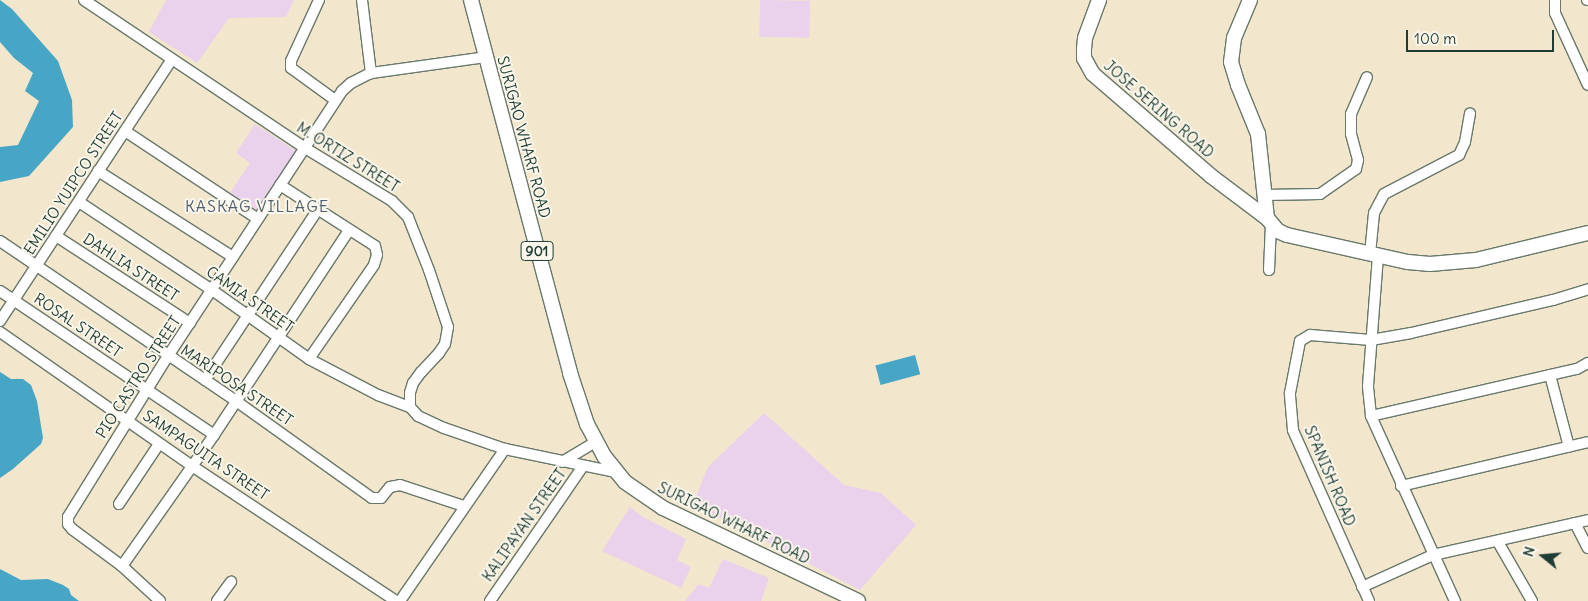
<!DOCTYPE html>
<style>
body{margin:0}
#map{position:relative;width:1588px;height:601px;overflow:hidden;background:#f2e7cd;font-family:Delius,sans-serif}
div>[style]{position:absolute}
.built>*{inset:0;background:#ead1ec;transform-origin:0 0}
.water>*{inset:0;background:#47a6c6;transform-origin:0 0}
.roads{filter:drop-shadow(1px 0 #69786a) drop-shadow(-1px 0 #69786a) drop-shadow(0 1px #69786a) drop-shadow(0 -1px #69786a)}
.minor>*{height:10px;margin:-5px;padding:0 5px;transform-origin:5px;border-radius:5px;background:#fff}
.major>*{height:14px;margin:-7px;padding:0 7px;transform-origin:7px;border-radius:7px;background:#fff}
span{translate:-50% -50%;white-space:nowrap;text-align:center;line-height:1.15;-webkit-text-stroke:4px #fbf7ec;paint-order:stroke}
.shield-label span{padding:1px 4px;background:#fbf7ec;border:1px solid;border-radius:4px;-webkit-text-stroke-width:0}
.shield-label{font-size:14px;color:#1f3d34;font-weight:700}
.street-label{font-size:15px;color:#1f3d34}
.neighbourhood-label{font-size:16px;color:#516271;letter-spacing:1px}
.north{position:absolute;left:1518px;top:531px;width:50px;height:50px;-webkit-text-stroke:4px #fbf7ec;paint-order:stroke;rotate:287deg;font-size:14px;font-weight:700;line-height:20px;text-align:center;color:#1f3d34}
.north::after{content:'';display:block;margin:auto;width:18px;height:22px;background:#1f3d34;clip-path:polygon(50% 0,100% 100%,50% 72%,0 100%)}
.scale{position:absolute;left:1406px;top:30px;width:148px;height:22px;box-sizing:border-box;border:2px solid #1f3d34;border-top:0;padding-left:6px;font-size:15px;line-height:18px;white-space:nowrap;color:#1f3d34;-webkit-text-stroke:4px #fbf7ec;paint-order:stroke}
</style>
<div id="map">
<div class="built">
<i style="clip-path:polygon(166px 0,294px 0,286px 17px,229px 18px,197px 63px,149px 32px)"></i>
<i style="left:760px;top:0;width:50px;height:37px;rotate:1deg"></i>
<i style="clip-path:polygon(255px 124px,296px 151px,257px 210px,230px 193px,250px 163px,236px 153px)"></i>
<i style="clip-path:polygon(764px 413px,844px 485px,881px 493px,916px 525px,860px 590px,693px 504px,708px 467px)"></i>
<i style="clip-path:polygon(630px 507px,643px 517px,686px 539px,677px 560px,691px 567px,681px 588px,602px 551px)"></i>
<i style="clip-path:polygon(723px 559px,769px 578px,761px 601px,685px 601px,699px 584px,709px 588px)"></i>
</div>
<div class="water">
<i style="clip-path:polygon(0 0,12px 9px,58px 61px,72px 100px,73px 127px,29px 176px,0 182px,0 147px,18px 145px,39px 101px,25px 91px,33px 73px,14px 58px,0 42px)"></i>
<i style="left:915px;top:355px;width:20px;height:41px;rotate:75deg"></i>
<i style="clip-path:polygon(0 372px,11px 379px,23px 379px,31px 385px,37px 401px,43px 438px,41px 444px,13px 469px,0 478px)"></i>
<i style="clip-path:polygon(0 569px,21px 580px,48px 579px,63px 585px,69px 589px,71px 595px,79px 601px,0 601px)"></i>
</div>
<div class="roads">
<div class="minor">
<i style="left:84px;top:0;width:266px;rotate:33.8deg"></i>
<i style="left:305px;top:148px;width:102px;rotate:31.3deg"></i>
<i style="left:392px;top:201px;width:23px;rotate:45deg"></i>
<i style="left:408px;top:217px;width:57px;rotate:68.4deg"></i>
<i style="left:429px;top:270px;width:60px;rotate:71.6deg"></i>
<i style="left:448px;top:327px;width:17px;rotate:100deg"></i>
<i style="left:445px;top:344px;width:11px;rotate:124deg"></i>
<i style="left:439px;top:353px;width:26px;rotate:133deg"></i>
<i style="left:421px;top:372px;width:14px;rotate:126deg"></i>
<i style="left:413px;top:383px;width:10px;rotate:107deg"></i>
<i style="left:410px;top:393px;width:14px;rotate:90deg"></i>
<i style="left:410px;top:407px;width:12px;rotate:48deg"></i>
<i style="left:418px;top:416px;width:29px;rotate:25deg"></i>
<i style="left:444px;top:428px;width:65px;rotate:19deg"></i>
<i style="left:505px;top:449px;width:112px;rotate:11.8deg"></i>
<i style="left:319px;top:0;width:67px;rotate:114.7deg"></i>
<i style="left:291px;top:61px;width:7px;rotate:90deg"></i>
<i style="left:291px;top:68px;width:54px;rotate:36deg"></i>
<i style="left:362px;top:0;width:74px;rotate:83deg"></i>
<i style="left:1555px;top:0;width:13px;rotate:90deg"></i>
<i style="left:1555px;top:13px;width:79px;rotate:65.4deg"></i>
<i style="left:1587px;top:0;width:1px"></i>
<i style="left:125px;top:131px;width:159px;rotate:33.5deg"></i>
<i style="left:98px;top:171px;width:160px;rotate:32.5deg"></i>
<i style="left:280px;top:185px;width:113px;rotate:32.7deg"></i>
<i style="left:375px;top:246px;width:9px;rotate:77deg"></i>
<i style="left:377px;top:255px;width:10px;rotate:107deg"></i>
<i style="left:374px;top:265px;width:114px;rotate:124.7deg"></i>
<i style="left:1265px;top:195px;width:55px;rotate:-1deg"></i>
<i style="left:1320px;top:194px;width:44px;rotate:-34.8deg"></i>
<i style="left:1356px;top:169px;width:9px;rotate:-77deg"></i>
<i style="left:1358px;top:160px;width:27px;rotate:-105deg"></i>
<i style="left:1351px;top:134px;width:20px;rotate:-90deg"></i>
<i style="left:1351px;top:114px;width:40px;rotate:-66.6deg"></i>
<i style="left:79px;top:202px;width:159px;rotate:33.5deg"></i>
<i style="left:212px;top:290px;width:119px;rotate:35.4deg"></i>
<i style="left:309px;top:359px;width:78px;rotate:27.6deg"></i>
<i style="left:378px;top:395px;width:34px;rotate:21deg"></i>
<i style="left:56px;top:236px;width:160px;rotate:33deg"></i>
<i style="left:0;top:241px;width:285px;rotate:34.1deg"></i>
<i style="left:236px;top:401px;width:167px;rotate:35.5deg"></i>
<i style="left:372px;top:498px;width:9px"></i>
<i style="left:381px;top:498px;width:14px;rotate:-51deg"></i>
<i style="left:390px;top:487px;width:10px;rotate:-11deg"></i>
<i style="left:400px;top:485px;width:67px;rotate:18.2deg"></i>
<i style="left:1370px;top:254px;width:41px;rotate:-84.4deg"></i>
<i style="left:1374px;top:213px;width:21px;rotate:-62deg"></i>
<i style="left:1384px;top:194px;width:85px;rotate:-27.5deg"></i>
<i style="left:1459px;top:155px;width:14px;rotate:-65deg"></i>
<i style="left:1465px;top:142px;width:29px;rotate:-80deg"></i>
<i style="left:1378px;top:256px;width:131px;rotate:94.4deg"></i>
<i style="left:1368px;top:387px;width:29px;rotate:84deg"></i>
<i style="left:1371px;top:416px;width:203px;rotate:65.6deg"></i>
<i style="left:1269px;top:270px;width:46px;rotate:-87.5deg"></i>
<i style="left:0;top:291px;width:258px;rotate:33.9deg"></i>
<i style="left:0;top:321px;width:311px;rotate:-56.7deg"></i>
<i style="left:0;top:332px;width:234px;rotate:34.9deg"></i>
<i style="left:192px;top:466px;width:245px;rotate:33.5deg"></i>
<i style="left:1550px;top:375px;width:74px;rotate:75.2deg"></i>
<i style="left:205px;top:380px;width:203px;rotate:-56.5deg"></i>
<i style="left:1371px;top:416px;width:211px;rotate:-12.9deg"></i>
<i style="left:1577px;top:369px;width:13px;rotate:-29deg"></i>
<i style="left:562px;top:462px;width:39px;rotate:-31deg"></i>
<i style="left:1401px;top:486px;width:192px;rotate:-13.2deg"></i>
<i style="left:119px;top:504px;width:72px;rotate:-56.3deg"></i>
<i style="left:1575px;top:523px;width:28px;rotate:63deg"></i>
<i style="left:1498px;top:542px;width:68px;rotate:60deg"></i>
<i style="left:122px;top:566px;width:160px;rotate:-54.9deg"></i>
<i style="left:214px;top:435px;width:245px;rotate:-56.6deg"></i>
<i style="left:1362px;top:587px;width:78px;rotate:-24.3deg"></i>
<i style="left:1433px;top:555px;width:159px;rotate:-12.7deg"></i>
<i style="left:160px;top:601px;width:52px;rotate:-137.4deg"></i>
<i style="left:122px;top:566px;width:62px;rotate:-143.5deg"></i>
<i style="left:72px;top:529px;width:6px;rotate:-129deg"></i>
<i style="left:68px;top:524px;width:7px;rotate:-90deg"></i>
<i style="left:68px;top:517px;width:190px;rotate:-58.2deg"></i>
<i style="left:168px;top:356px;width:317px;rotate:-56.7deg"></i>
<i style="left:342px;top:91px;width:12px;rotate:-42deg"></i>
<i style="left:351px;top:83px;width:22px;rotate:-27deg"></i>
<i style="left:371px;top:73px;width:116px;rotate:-7.9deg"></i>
<i style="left:217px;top:601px;width:24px;rotate:-54deg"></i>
<i style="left:400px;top:601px;width:185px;rotate:-55.4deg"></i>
<i style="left:490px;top:601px;width:164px;rotate:-55.4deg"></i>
<i style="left:1369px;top:601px;width:187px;rotate:-114deg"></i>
<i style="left:1293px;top:430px;width:37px;rotate:-95deg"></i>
<i style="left:1290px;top:393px;width:53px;rotate:-79.1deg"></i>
<i style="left:1300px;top:341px;width:12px;rotate:-31deg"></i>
<i style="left:1310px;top:335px;width:61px;rotate:4.7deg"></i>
<i style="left:1371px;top:340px;width:41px;rotate:-9.9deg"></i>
<i style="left:1411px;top:333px;width:146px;rotate:-13.1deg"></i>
<i style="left:1553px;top:300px;width:37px;rotate:-17deg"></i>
</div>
<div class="major">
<i style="left:471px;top:0;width:386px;rotate:75.1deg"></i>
<i style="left:570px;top:373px;width:54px;rotate:71.6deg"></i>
<i style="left:587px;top:424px;width:36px;rotate:62deg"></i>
<i style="left:604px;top:456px;width:33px;rotate:51deg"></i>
<i style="left:625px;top:482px;width:46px;rotate:34.4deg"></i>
<i style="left:663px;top:508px;width:216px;rotate:25.5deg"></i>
<i style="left:1099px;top:0;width:40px;rotate:110.2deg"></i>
<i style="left:1085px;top:38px;width:11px;rotate:95deg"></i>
<i style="left:1084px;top:49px;width:9px;rotate:90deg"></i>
<i style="left:1084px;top:58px;width:18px;rotate:61deg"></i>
<i style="left:1093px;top:74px;width:156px;rotate:40.8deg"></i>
<i style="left:1211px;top:176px;width:70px;rotate:36.9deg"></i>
<i style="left:1267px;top:218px;width:17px;rotate:50deg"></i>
<i style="left:1278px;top:231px;width:10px;rotate:24deg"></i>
<i style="left:1287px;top:235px;width:124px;rotate:12.6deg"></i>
<i style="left:1408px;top:262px;width:22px;rotate:5deg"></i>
<i style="left:1430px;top:264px;width:46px;rotate:-5deg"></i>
<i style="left:1476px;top:260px;width:115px;rotate:-13.6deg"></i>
<i style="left:1250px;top:0;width:41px;rotate:112.8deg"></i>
<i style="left:1234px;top:38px;width:24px;rotate:97deg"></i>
<i style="left:1231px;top:62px;width:24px;rotate:73deg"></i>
<i style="left:1238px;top:85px;width:53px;rotate:67.8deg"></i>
<i style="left:1258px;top:134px;width:84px;rotate:83.9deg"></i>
</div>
</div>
<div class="shield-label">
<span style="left:537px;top:251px">901</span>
</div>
<div class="street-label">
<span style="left:1159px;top:109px;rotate:41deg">JOSE SERING ROAD</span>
<span style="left:524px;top:137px;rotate:75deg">SURIGAO WHARF ROAD</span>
<span style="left:348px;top:157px;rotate:32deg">M. ORTIZ STREET</span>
<span style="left:73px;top:183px;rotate:-57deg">EMILIO YUIPCO STREET</span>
<span style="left:131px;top:267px;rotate:33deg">DAHLIA STREET</span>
<span style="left:250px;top:299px;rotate:35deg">CAMIA STREET</span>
<span style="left:78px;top:325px;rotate:34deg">ROSAL STREET</span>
<span style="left:138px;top:377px;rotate:-57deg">PIO CASTRO STREET</span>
<span style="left:237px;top:385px;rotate:34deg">MARIPOSA STREET</span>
<span style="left:206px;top:455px;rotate:34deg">SAMPAGUITA STREET</span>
<span style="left:1330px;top:476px;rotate:67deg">SPANISH ROAD</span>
<span style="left:734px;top:523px;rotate:26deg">SURIGAO WHARF ROAD</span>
<span style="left:524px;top:525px;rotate:-55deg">KALIPAYAN STREET</span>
</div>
<div class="neighbourhood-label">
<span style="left:257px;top:206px">KASKAG VILLAGE</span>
</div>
<div class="north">N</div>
<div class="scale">100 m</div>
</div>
